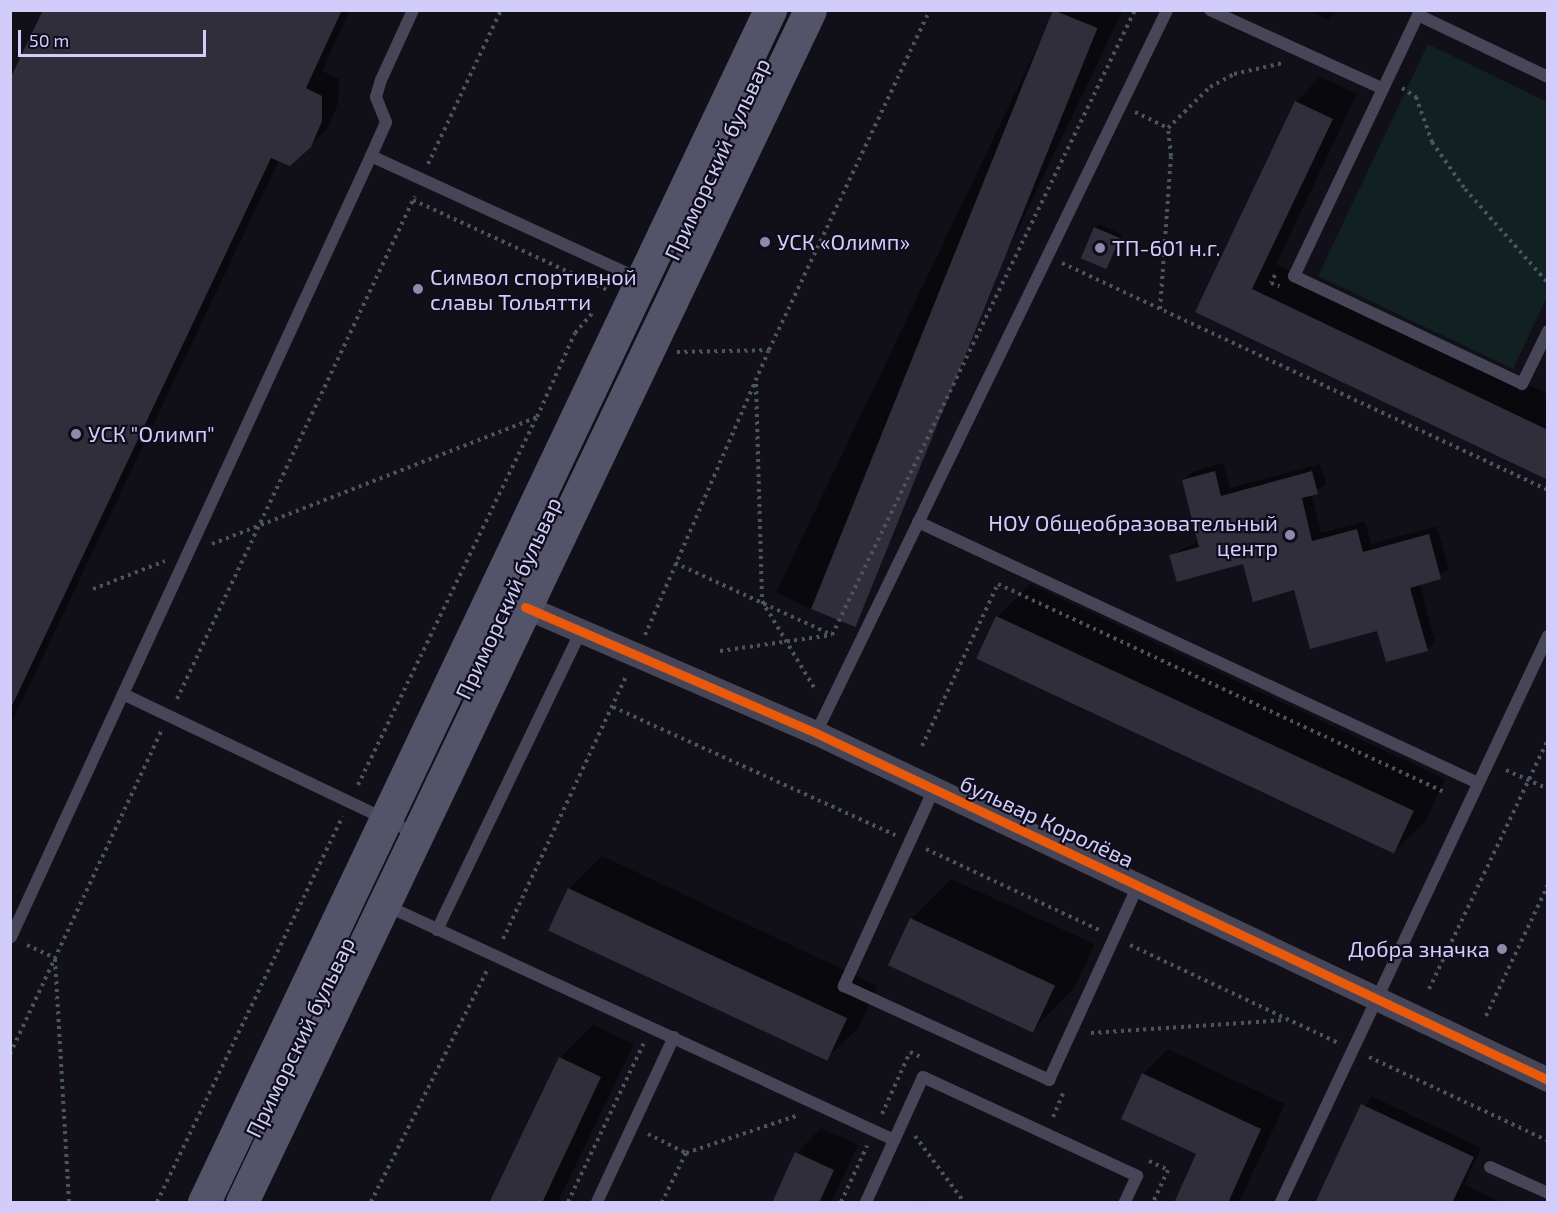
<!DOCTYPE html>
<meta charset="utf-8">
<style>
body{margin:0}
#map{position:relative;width:1558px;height:1213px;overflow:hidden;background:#111018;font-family:"Exo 2",sans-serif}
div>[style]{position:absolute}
.green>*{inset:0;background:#112122}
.shadow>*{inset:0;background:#0007}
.building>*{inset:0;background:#2f2e3a;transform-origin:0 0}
.path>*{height:4px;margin-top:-2px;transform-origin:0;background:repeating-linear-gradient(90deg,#49555f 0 3px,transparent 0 7.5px)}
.service>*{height:12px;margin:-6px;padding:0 6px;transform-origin:6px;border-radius:6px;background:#474658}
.minor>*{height:24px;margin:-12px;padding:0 12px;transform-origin:12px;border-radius:12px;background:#474658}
.secondary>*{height:33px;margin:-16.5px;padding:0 16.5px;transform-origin:16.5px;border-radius:16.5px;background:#53536a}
.cycleway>*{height:9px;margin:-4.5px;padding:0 4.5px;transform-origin:4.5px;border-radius:4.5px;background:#e8590c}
.dots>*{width:16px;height:16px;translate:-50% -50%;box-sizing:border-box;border:3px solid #0f0d1b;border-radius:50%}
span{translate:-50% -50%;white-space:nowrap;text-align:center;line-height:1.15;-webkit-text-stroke:4.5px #0f0d1b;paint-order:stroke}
.street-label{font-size:22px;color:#d1ccf9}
.poi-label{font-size:22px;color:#d1ccf9}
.left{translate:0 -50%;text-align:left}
.right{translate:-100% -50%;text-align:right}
.frame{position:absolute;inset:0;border:12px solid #d1ccf9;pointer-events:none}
.scale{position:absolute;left:18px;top:30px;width:188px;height:27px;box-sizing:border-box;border:3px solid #d1ccf9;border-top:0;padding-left:8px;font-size:18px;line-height:21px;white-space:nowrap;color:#d1ccf9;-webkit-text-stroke:4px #0f0d1b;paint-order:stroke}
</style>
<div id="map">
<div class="green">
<i style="clip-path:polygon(1428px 44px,1547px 102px,1547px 297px,1513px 369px,1318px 276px)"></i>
</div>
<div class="shadow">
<i style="clip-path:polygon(45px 10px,350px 10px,322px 71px,339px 79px,338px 103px,328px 128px,310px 146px,279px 160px,10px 726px,10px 83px)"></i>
<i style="clip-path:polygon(1055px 10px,1123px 10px,850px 579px,817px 612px,776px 592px)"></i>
<i style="clip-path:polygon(1308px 10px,1337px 10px,1328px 20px)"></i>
<i style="clip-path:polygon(1320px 77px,1357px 94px,1276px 264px,1548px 394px,1548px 478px,1197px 311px,1296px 102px)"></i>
<i style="clip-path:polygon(1099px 224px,1123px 235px,1105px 268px,1096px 228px)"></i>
<i style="clip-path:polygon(1223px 463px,1230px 488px,1320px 464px,1326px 484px,1311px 494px,1321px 533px,1365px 521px,1371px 544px,1437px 526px,1449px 569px,1420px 584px,1435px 641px,1427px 650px,1244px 562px,1171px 555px,1200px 541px,1184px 480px,1192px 472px)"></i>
<i style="clip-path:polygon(1030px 584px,1445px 779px,1426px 820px,1392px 853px,997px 617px)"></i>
<i style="clip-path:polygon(602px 856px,878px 986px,859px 1027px,825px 1060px,569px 889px)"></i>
<i style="clip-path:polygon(951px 879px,1095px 944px,1073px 989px,1033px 1030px,911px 919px)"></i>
<i style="clip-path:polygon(593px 1025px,634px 1044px,558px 1202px,491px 1202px,560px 1058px)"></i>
<i style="clip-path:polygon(1168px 1049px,1285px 1104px,1239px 1202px,1175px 1202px,1198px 1154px,1143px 1074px)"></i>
<i style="clip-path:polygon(1371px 1096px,1481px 1148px,1464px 1185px,1502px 1202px,1316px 1202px)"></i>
<i style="clip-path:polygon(821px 1128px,858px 1145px,831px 1202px,773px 1202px,797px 1153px)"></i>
<i style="clip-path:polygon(918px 1199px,926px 1202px,915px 1202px)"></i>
</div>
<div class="building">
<i style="clip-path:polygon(43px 10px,342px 10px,306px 88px,322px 96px,322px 121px,311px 147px,290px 166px,271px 158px,10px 710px,10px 79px)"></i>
<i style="left:1053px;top:10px;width:48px;height:646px;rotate:22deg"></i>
<i style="clip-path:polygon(1295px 101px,1333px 119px,1252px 289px,1548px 430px,1548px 480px,1195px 312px)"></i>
<i style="left:1094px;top:227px;width:28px;height:34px;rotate:23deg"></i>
<i style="clip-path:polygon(1215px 471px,1221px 496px,1312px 471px,1318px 494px,1302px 498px,1312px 541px,1357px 529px,1363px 552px,1429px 534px,1441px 579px,1410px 588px,1428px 651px,1386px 662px,1377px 631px,1310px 649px,1294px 590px,1253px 602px,1243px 564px,1177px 582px,1169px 555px,1199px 547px,1182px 480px)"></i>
<i style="left:996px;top:616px;width:461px;height:47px;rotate:25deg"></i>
<i style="left:568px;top:888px;width:308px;height:47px;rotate:25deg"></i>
<i style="left:910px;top:918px;width:160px;height:52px;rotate:25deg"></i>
<i style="clip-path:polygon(559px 1057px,601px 1077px,542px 1203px,489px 1203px)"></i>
<i style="clip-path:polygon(1142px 1073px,1261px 1129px,1228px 1203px,1174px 1203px,1196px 1154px,1121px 1119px)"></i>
<i style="clip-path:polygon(1361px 1104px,1474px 1157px,1452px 1203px,1315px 1203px)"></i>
<i style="clip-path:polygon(795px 1152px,834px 1170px,819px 1203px,772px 1203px)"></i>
</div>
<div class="path">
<i style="left:1402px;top:88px;width:17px;rotate:33deg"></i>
<i style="left:1416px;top:97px;width:48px;rotate:70.4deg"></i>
<i style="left:1432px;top:142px;width:57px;rotate:54.9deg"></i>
<i style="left:1465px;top:189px;width:125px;rotate:48.6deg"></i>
<i style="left:1135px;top:112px;width:37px;rotate:26deg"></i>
<i style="left:1168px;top:128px;width:59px;rotate:-44.3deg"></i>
<i style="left:1210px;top:87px;width:27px;rotate:-28deg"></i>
<i style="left:1234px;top:74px;width:50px;rotate:-12.7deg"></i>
<i style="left:428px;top:164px;width:170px;rotate:-64.6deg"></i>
<i style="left:413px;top:200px;width:213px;rotate:24.8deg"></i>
<i style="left:1062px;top:263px;width:536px;rotate:25.04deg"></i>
<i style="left:1275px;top:275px;width:9px;rotate:117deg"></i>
<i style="left:1271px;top:283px;width:9px;rotate:21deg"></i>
<i style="left:1160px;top:309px;width:153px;rotate:-85.9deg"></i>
<i style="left:1171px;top:156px;width:28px;rotate:-96deg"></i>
<i style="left:677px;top:352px;width:92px;rotate:-1.2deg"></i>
<i style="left:756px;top:384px;width:217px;rotate:88.4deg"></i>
<i style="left:762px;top:601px;width:105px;rotate:59deg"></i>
<i style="left:212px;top:544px;width:349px;rotate:-21.3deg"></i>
<i style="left:537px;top:417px;width:92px;rotate:-65.7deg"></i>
<i style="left:575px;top:333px;width:28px;rotate:-49deg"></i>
<i style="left:675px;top:563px;width:173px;rotate:24.6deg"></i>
<i style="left:832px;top:635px;width:695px;rotate:-64.14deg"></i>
<i style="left:93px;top:589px;width:77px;rotate:-21.3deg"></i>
<i style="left:645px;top:635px;width:311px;rotate:-66.5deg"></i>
<i style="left:769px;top:350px;width:376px;rotate:-64.7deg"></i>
<i style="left:720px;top:651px;width:113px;rotate:-8.1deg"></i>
<i style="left:177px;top:699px;width:556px;rotate:-64.68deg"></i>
<i style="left:613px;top:707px;width:310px;rotate:24.4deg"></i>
<i style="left:922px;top:746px;width:179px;rotate:-64.9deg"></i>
<i style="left:998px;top:584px;width:492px;rotate:25deg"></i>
<i style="left:1506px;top:770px;width:46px;rotate:24.3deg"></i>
<i style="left:358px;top:785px;width:409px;rotate:-64.1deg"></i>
<i style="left:926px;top:849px;width:191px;rotate:25.1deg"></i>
<i style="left:503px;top:939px;width:289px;rotate:-64.9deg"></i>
<i style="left:27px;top:945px;width:31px;rotate:25deg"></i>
<i style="left:1130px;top:945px;width:230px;rotate:25.2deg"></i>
<i style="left:55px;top:959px;width:243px;rotate:86.7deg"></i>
<i style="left:1429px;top:989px;width:277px;rotate:-64.5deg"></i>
<i style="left:1486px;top:1016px;width:145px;rotate:-64.7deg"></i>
<i style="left:1091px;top:1033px;width:196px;rotate:-3.8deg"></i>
<i style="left:10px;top:1054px;width:358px;rotate:-64.9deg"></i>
<i style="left:1369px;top:1057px;width:198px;rotate:25.1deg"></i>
<i style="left:882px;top:1114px;width:68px;rotate:-65.7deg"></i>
<i style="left:910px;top:1052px;width:14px;rotate:25deg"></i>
<i style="left:1053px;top:1117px;width:28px;rotate:-67deg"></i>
<i style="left:648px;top:1134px;width:42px;rotate:26.6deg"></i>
<i style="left:686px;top:1153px;width:55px;rotate:116.1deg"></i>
<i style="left:915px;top:1136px;width:82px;rotate:53.4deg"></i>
<i style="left:686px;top:1153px;width:116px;rotate:-18.6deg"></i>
<i style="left:1149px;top:1161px;width:21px;rotate:25deg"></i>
<i style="left:1168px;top:1170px;width:35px;rotate:115deg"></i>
<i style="left:157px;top:1202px;width:428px;rotate:-64.3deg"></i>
<i style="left:371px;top:1202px;width:259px;rotate:-63.4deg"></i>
<i style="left:568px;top:1202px;width:176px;rotate:-64.5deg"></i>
<i style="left:841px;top:1202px;width:62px;rotate:-65.1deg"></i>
</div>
<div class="service">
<i style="left:1210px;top:10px;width:190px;rotate:24.5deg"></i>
<i style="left:1548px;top:77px;width:144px;rotate:-154.5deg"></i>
<i style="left:1418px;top:15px;width:289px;rotate:115.4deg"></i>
<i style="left:1294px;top:276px;width:252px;rotate:25.3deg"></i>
<i style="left:1522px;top:384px;width:59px;rotate:-63.9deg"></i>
<i style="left:371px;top:156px;width:296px;rotate:24.6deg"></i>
<i style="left:918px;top:522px;width:618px;rotate:24.99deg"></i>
<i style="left:123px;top:694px;width:326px;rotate:25.5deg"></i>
<i style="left:816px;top:733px;width:804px;rotate:-64.1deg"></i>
<i style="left:934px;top:789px;width:217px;rotate:114.6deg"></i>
<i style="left:844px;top:986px;width:226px;rotate:24.6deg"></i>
<i style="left:1049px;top:1080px;width:213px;rotate:-65.4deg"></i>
<i style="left:385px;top:905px;width:561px;rotate:24.78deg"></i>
<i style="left:437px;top:930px;width:332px;rotate:-64.3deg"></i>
<i style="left:11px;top:937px;width:860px;rotate:-65.25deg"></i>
<i style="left:371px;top:156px;width:37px;rotate:-66deg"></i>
<i style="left:386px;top:122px;width:27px;rotate:-112deg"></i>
<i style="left:376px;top:97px;width:18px;rotate:-74deg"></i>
<i style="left:381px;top:80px;width:77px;rotate:-65.4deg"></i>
<i style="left:1490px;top:1167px;width:64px;rotate:24.1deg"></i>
<i style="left:597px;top:1202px;width:182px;rotate:-65deg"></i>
<i style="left:866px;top:1202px;width:137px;rotate:-65.5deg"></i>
<i style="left:923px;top:1077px;width:236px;rotate:24.8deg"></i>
<i style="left:1137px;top:1176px;width:29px;rotate:115deg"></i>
<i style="left:1281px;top:1202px;width:626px;rotate:-64.75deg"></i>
</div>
<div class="minor">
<i style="left:525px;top:607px;width:317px;rotate:23.4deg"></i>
<i style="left:816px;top:733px;width:810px;rotate:25.36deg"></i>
</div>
<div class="secondary">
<i style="left:204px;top:1202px;width:1320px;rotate:-64.6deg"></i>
<i style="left:242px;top:1202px;width:1320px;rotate:-64.52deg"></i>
</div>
<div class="cycleway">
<i style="left:525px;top:607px;width:317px;rotate:23.4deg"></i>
<i style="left:816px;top:733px;width:810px;rotate:25.36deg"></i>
</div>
<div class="dots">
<i style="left:765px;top:242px;background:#8e8aaa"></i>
<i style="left:1100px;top:248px;background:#8e8aaa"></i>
<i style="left:418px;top:289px;background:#8e8aaa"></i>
<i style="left:76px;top:434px;background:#8e8aaa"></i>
<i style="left:1290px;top:535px;background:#8e8aaa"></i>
<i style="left:1502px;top:949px;background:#8e8aaa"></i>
</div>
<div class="street-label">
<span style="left:717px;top:159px;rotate:-65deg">Приморский бульвар</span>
<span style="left:508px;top:598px;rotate:-65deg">Приморский бульвар</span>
<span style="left:1047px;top:821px;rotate:25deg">бульвар Королёва</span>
<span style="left:300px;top:1037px;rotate:-64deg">Приморский бульвар</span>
</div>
<div class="poi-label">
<span class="left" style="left:777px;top:242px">УСК «Олимп»</span>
<span class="left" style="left:1112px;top:248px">ТП-601 н.г.</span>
<span class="left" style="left:430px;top:289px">Символ спортивной<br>славы Тольятти</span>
<span class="left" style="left:88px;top:434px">УСК "Олимп"</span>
<span class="right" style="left:1278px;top:535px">НОУ Общеобразовательный<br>центр</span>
<span class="right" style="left:1490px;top:949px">Добра значка</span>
</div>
<div class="frame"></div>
<div class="scale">50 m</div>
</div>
